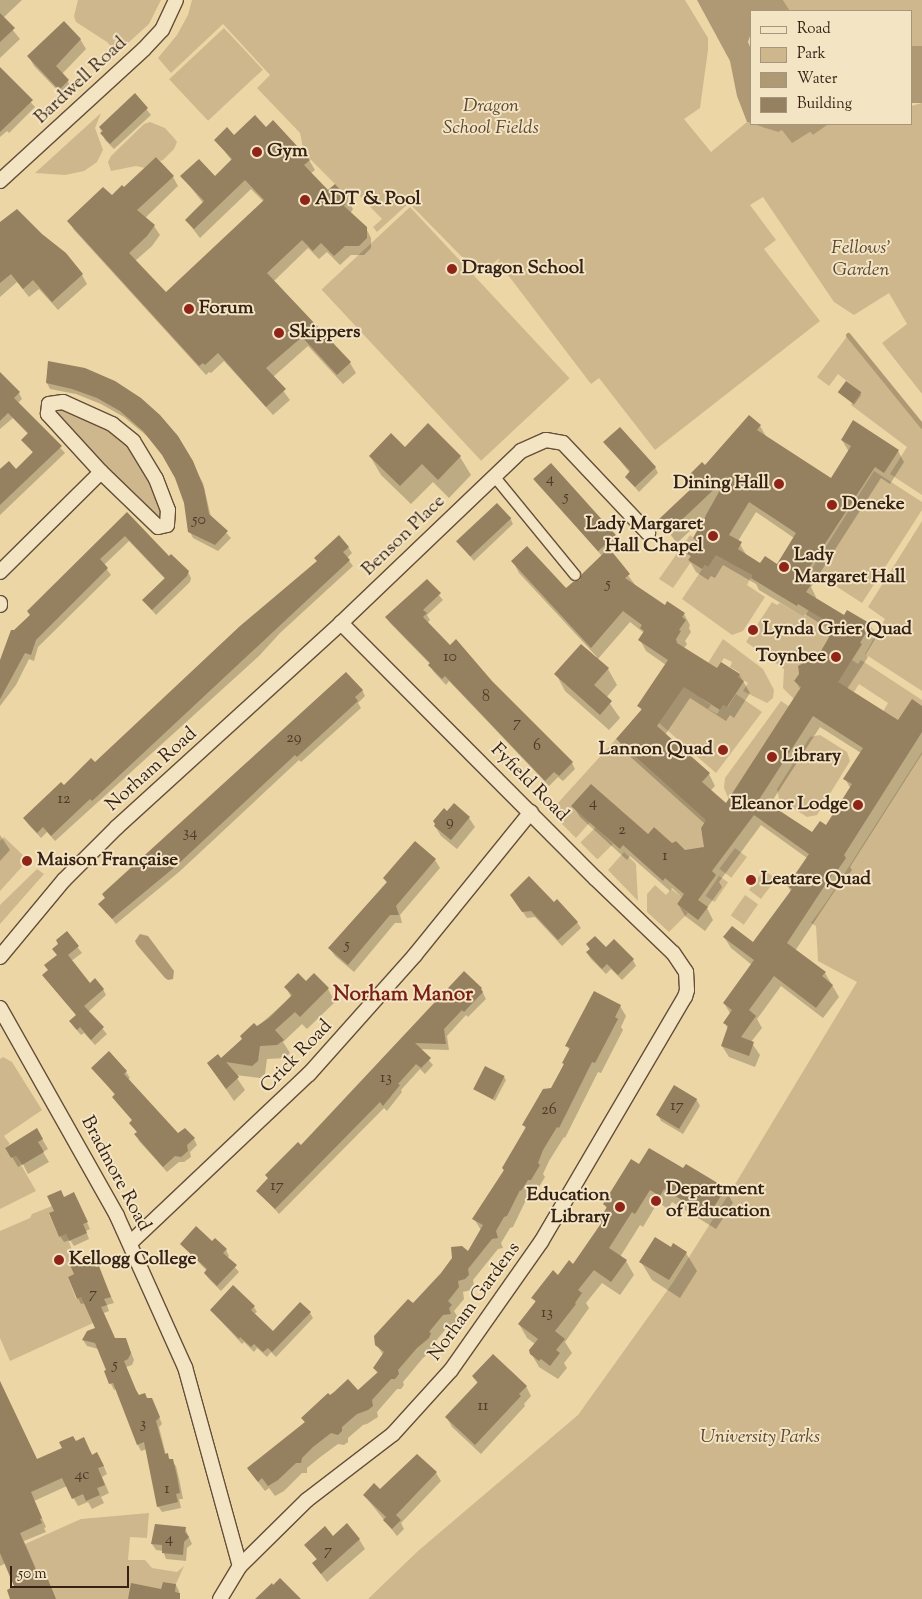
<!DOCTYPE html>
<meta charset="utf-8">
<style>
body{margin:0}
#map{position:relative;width:922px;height:1599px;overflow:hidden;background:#edd6a5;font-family:"Sorts Mill Goudy",serif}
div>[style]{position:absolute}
.green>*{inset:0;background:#ceb78d;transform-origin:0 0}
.water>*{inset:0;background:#af9974;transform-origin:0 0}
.shadow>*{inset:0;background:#0003}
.stream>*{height:5px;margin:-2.5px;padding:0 2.5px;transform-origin:2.5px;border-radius:2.5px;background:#af9974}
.building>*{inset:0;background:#958060;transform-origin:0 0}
.roads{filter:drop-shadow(1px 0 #644f39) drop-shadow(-1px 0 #644f39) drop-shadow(0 1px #644f39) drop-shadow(0 -1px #644f39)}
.pedestrian>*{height:10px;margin:-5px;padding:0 5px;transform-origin:5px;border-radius:5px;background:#f3e4c4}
.minor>*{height:14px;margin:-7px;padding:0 7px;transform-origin:7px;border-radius:7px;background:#f3e4c4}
.dots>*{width:14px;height:14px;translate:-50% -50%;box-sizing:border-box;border:2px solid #f3e4c4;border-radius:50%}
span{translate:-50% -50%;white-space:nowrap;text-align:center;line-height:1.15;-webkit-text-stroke:4px #f3e4c4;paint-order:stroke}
.number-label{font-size:16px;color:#4e3a28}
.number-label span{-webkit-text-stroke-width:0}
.street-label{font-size:19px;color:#362215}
.park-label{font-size:19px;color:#5c4733;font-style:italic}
.poi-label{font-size:19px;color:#362215;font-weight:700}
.left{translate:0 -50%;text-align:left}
.right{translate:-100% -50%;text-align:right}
.quarter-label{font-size:21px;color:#7a1f14;font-weight:700}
.legend{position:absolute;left:750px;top:10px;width:162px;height:115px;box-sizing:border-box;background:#f3e4c4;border:1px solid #a7967e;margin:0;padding:6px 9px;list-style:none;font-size:15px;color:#362215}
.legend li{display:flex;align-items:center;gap:10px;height:25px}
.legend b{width:25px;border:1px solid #a7967e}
.scale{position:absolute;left:10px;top:1566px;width:119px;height:22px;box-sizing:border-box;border:2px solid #362215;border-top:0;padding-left:6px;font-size:15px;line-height:18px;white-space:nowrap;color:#362215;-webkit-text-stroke:4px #f3e4c4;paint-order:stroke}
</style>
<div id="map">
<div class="green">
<i style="clip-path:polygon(78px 0,161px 0,149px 24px,117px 53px,107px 42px,76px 22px,74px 16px)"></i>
<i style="clip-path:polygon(192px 0,685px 0,708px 38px,708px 50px,700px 108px,684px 119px,711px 152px,747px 122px,778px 132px,782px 129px,792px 142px,810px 132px,813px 135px,827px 124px,911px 124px,911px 106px,922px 103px,922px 394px,882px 343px,907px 324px,889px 293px,854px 315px,834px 302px,763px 197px,750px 205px,776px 240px,764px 249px,820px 321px,655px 450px,599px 378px,591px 384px,498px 262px,500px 258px,479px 274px,472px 262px,461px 256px,409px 203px,377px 232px,373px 227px,382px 219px,355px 191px,348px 197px,304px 153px,300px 133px,257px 88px,270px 75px,223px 24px,171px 73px,158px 58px,177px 35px,188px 15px)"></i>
<i style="clip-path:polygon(783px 0,922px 0,922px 46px,911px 48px,911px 11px,790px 11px)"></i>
<i style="left:224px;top:28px;width:57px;height:75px;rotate:47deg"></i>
<i style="clip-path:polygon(101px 113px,95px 128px,103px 150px,97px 162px,84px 171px,65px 175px,35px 173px)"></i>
<i style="clip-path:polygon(150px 122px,165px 128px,174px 138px,177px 142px,174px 149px,163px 160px,160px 161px,156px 157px,145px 168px,136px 166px,111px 171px,108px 162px,111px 156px,144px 124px)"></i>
<i style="left:410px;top:207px;width:234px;height:121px;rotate:47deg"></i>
<i style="clip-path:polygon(848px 335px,922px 426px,922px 495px,890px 474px,907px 447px,851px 405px,860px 392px,838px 374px,829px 386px,817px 377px)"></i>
<i style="clip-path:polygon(58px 409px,77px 410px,128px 442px,146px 468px,162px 514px,154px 517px,55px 417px)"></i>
<i style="clip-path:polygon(874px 471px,922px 502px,922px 510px,862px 603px,811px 570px)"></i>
<i style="clip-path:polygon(922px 521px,922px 691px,865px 654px,885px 619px,868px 607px)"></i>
<i style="clip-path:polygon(690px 535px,696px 540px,687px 553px,691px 556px,688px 560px,691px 562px,673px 588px,659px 579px)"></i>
<i style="clip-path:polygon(716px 554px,752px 575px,747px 585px,765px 597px,743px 631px,732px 635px,682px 599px,705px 565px,708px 567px)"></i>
<i style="clip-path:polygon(772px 602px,777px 605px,780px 603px,804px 617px,809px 610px,831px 624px,825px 633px,829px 637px,815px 661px,809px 659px,798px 666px,799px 674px,794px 681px,801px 687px,794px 699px,783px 688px,784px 669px,746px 642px)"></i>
<i style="clip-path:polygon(723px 639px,763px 669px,774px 690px,773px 698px,767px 703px,743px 691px,748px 683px,738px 677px,740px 673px,730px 667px,732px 662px,724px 658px,717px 669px,708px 663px)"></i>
<i style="clip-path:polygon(852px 660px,858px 664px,861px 660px,922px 700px,922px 706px,896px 725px,881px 715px,888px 703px,859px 684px,854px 692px,831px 688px,845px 666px,847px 667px)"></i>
<i style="clip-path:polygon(690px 678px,703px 695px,701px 698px,711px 705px,708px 709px,717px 714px,723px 705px,728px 707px,736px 694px,762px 712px,716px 773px,659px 723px)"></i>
<i style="clip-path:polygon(781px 701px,790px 707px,729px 800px,724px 788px,725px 778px)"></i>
<i style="clip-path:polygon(820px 735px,847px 752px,850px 761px,817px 815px,807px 817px,779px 799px,777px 789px,810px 737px)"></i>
<i style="clip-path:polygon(616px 739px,710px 822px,704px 823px,701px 828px,702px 834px,712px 841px,695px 864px,692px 849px,685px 854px,676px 841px,672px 843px,654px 827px,647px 835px,590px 822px,576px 838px,557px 819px,554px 813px,557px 804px)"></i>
<i style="clip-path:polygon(922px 752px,922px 1599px,368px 1599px,418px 1551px,578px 1415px,674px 1281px,737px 1181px,857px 982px,818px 961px,816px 926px,811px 923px,827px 901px)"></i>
<i style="left:596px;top:827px;width:24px;height:22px;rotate:45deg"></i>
<i style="clip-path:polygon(4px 837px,28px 860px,0 891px,0 841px)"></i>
<i style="left:735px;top:848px;width:15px;height:26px;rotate:37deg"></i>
<i style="clip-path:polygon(624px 852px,636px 864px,638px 901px,608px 870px)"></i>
<i style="clip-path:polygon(37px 869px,44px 874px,0 924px,0 905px)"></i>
<i style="left:764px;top:870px;width:15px;height:25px;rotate:37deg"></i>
<i style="left:719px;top:876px;width:11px;height:24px;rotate:34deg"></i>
<i style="clip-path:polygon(655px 885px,666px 895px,671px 889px,682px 897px,677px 904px,688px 913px,669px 932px,647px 912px,647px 894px)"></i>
<i style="left:745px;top:895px;width:16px;height:25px;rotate:35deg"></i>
<i style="clip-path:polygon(3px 1057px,12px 1062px,42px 1110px,4px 1136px,10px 1144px,5px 1148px,11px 1158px,16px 1156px,36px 1191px,0 1209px,0 1059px)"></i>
<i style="clip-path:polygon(52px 1206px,54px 1211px,49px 1214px,59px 1237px,66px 1234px,77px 1263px,74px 1274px,68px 1277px,76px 1299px,81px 1297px,93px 1323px,10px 1361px,0 1338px,0 1231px,30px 1218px,32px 1214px)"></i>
<i style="clip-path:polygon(149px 1513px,147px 1538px,130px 1537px,128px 1560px,145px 1560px,152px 1568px,177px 1572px,184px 1566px,176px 1584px,163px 1582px,161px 1589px,128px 1599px,56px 1599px,47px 1578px,36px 1582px,25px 1544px,81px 1519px)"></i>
</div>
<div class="water">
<i style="clip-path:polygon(697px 0,783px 0,790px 11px,751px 11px,751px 33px,748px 42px,751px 49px,751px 123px,747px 122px,737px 96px,730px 61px)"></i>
<i style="left:922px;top:46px;width:57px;height:11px;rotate:90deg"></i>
<i style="clip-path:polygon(753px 124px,833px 124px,827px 125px,813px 135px,810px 132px,792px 143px,782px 130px,778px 132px)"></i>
<i style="clip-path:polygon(140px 934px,148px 936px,174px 971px,173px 979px,168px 980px,165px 978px,137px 945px,135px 941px)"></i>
</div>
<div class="shadow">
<i style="clip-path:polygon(0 0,22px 0,3px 18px,20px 39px,0 58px)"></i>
<i style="clip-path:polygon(80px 39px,86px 49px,62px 74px,74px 90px,65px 98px,34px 66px,29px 57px)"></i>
<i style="clip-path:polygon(0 69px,35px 107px,9px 133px,7px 131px,0 137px)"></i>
<i style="clip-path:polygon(135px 95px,151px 115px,114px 149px,105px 140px,100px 128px)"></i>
<i style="clip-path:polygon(266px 129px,309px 160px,315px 170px,310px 174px,328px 192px,347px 199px,353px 209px,350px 214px,366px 228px,371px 238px,371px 248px,364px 255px,351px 255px,340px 265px,327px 252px,319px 259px,308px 248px,273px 282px,350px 363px,356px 373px,343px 384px,308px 346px,273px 377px,290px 400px,273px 415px,224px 361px,211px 373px,209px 372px,206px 375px,74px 230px,69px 221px,124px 189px,173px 177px,178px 186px,145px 218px,154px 226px,160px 235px,152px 246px,135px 261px,166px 294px,264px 202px,251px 189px,200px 238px,186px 220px,203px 203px,182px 176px,215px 178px,232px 161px,216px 140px)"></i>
<i style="clip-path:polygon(0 224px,82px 275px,87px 284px,58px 310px,39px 289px,29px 297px,17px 282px,0 297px)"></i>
<i style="clip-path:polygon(49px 362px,177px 436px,203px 483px,211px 517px,231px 538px,218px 551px,193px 538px,190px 532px,185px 503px,176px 477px,167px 460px,148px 437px,124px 417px,101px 404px,76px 394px,50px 389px,47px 383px)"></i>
<i style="clip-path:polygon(0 378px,19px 393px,22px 399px,18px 403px,65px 453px,0 515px,0 469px,8px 463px,16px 471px,34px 454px,23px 440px,28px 434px,13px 418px,0 429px)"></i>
<i style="clip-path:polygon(839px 392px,860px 393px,861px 395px,854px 405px)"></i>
<i style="clip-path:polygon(evenodd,760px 426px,767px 438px,831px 480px,849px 452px,842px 440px,898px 451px,904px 462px,890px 484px,881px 478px,811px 587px,816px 597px,815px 599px,845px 617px,870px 625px,877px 636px,866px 654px,868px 657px,847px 689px,899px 722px,922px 708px,922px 754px,850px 867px,852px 870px,844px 881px,842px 880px,795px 951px,825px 973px,839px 997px,823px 1018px,781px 986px,757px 1019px,762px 1028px,751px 1042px,760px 1055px,755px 1067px,729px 1057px,722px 1046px,728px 1029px,725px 1023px,731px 1015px,724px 1003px,752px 965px,731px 948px,724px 937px,754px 944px,791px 892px,788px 886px,807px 858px,761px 825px,719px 882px,722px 887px,707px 908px,713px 920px,705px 931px,685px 916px,678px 904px,683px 898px,672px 888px,670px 891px,630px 856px,627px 860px,580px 817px,573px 806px,671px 844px,684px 851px,705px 848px,705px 824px,624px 751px,618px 739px,642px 711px,639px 706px,666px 665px,646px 651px,640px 640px,644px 633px,630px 622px,597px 660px,608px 669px,617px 685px,606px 698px,620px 718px,609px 730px,565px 691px,556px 674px,597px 657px,519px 573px,513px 561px,566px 590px,581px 581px,602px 556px,535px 479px,551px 465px,615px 536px,618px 542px,609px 550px,636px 586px,665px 606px,684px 614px,690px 625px,689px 628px,691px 632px,685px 641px,687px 644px,684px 648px,718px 670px,739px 674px,750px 693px,734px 718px,730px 715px,726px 721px,690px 698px,665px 735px,709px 774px,715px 786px,710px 791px,726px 805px,801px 690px,796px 682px,815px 663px,830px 639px,826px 633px,829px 629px,805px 614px,804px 617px,759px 590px,756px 584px,723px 565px,715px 578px,711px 576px,708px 580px,696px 572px,689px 560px,691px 557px,689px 554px,697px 542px,694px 538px,708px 514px,677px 543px,660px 521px,692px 489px,687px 479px,760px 426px,756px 512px,794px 538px,777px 565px,761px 564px,747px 556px,738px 541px,756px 512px,760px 426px,820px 727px,861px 753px,845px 779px,851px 789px,826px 826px,813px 834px,769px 806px,820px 727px)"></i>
<i style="clip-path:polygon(605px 442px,655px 467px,658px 473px,639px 492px,626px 477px,630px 473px)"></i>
<i style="clip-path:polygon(405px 449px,460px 457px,471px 475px,449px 498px,433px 482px,411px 504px,381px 475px,370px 456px)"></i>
<i style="clip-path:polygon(127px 514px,169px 558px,188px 572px,191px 578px,190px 582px,156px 615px,143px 600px,165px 579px,129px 541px,104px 565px,111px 575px,38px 647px,34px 661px,29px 659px,16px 685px,0 706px,0 662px,14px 632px)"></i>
<i style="clip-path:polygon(510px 518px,513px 524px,474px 561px,458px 542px)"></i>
<i style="clip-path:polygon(348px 547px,352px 553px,347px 558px,353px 566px,280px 633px,259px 656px,55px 841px,47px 832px,41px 838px,28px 824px,25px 818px,95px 763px,318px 562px)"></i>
<i style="clip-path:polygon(427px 581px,443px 600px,427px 615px,430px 620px,427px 623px,450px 647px,491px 682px,572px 763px,575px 769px,563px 781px,558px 777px,549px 786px,449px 681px,446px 685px,433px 671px,431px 665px,390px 623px,386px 617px)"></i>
<i style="clip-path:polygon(362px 690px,365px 696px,358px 703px,361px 708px,301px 762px,299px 760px,179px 872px,116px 924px,100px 904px)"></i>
<i style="clip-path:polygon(454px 805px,469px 818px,475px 827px,457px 849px,441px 836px,435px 826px)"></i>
<i style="clip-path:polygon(0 835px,10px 850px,0 861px)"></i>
<i style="clip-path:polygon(435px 860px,440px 868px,400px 915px,402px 923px,395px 923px,354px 972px,335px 956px,330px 948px,387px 883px,385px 879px)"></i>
<i style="clip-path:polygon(515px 901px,554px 903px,577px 922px,581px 928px,562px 946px,535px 917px,527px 918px)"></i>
<i style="clip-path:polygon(67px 933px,82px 953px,71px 961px,90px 985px,103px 989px,106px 995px,88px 1012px,107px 1034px,95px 1045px,84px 1033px,81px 1035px,74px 1027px,71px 1021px,77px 1016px,44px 976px,49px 971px,58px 956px,60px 944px)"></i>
<i style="clip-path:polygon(587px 944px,606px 949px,633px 960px,636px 966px,622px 980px,611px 969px,606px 974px,591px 959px,587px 953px,590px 950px)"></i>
<i style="clip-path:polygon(464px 973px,481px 989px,486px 999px,468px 1017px,466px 1015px,447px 1036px,449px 1050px,419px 1049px,433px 1065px,425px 1074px,420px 1069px,401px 1090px,402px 1092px,387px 1111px,384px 1108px,279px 1214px,258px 1191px,269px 1180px,266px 1175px,301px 1147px)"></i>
<i style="clip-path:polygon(314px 975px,328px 989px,335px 1002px,307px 1029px,302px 1024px,283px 1042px,290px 1053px,285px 1058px,267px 1059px,265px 1074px,260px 1078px,235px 1075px,245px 1090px,234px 1101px,209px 1064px,221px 1059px,291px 997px,286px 987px,306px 982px)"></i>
<i style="clip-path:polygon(620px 1006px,626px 1016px,621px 1027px,623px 1030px,601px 1073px,598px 1072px,565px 1138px,564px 1137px,549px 1161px,543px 1174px,545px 1177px,537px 1190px,534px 1190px,528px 1201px,526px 1200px,513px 1227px,510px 1228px,501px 1243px,503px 1248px,498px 1249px,473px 1280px,474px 1286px,471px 1290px,463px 1292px,464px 1299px,454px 1311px,457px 1316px,455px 1319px,456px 1325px,449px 1325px,435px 1342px,435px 1349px,423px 1358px,403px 1382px,404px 1385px,401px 1389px,397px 1389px,377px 1412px,378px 1417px,367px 1424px,363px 1425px,348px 1438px,348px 1442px,344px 1445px,338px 1444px,319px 1458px,307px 1468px,307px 1473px,302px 1473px,284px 1491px,275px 1496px,269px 1488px,265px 1491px,248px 1469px,306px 1424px,302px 1418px,358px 1392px,378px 1374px,374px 1368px,383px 1355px,377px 1345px,413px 1305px,468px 1252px,481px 1230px,474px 1219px,504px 1171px,503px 1168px,526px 1129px,524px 1125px,552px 1089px,570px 1051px,567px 1046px)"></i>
<i style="clip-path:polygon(109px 1053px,126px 1072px,130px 1078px,127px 1080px,178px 1135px,194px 1139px,197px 1145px,190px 1152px,191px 1157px,184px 1162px,179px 1162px,167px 1172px,139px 1141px,136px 1135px,138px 1133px,130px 1123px,133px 1121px,117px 1103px,113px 1097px,115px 1095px,93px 1068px)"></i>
<i style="clip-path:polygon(504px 1077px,506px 1080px,495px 1101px,474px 1089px)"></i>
<i style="clip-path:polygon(697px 1100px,700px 1106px,683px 1134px,661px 1121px,658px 1115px)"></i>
<i style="clip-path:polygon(37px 1130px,48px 1149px,43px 1152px,49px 1162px,28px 1174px,23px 1164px,18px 1167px,7px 1148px)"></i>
<i style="clip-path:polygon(639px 1166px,683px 1170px,725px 1189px,733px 1203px,716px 1229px,672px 1202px,668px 1209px,658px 1202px,643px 1227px,640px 1225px,620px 1257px,626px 1261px,634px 1275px,620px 1295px,602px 1283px,586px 1303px,589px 1308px,565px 1342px,572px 1353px,564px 1363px,567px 1368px,558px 1379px,539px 1367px,531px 1353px,535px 1344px,527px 1338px,519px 1324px,536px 1303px,533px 1298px,574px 1265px,603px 1224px,600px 1220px,607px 1209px,604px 1204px)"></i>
<i style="clip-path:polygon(64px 1198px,77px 1200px,90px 1229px,86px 1231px,89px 1239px,74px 1246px,70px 1240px,64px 1242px,60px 1236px)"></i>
<i style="clip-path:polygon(212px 1243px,226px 1250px,229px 1256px,227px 1258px,239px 1272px,221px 1291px,209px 1279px,205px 1273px,207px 1271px,181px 1244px)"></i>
<i style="clip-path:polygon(671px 1248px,686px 1253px,697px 1271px,680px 1298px,652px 1280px,641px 1262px)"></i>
<i style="clip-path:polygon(90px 1264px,101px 1274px,114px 1303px,107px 1305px,109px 1311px,104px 1313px,115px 1339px,125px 1339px,128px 1345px,134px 1360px,132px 1365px,126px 1367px,139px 1397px,147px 1399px,155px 1406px,162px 1424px,159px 1427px,166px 1455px,176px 1466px,180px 1483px,183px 1499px,179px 1499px,181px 1508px,162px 1512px,158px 1506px,147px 1449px,141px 1451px,138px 1445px,116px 1389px,114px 1390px,105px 1372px,108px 1371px,98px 1349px,87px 1346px,83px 1340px,96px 1329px,85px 1303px,81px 1304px,78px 1298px)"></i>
<i style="clip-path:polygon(254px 1307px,257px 1312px,254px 1314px,273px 1332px,310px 1313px,313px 1318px,276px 1357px,271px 1352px,267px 1357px,257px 1348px,254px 1352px,244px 1342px,242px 1344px,211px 1310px)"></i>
<i style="clip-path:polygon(473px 1377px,526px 1386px,531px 1396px,524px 1404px,525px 1406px,481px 1454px,452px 1427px,447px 1418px,478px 1384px)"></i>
<i style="clip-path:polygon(0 1383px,37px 1461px,76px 1443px,88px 1447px,93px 1456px,102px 1462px,107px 1474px,102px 1477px,109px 1493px,101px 1497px,104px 1503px,92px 1509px,88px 1502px,78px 1506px,67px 1486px,34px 1501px,46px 1527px,44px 1528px,46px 1532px,24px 1541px,41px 1581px,51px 1587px,56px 1599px,12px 1599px,16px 1587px,6px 1563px,0 1566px)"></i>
<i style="clip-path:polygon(436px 1473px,441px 1481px,401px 1523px,404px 1529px,397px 1536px,364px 1495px)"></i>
<i style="clip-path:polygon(185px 1528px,192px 1544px,187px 1548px,186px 1561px,166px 1559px,163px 1551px,156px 1550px,152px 1544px)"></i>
<i style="clip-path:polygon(333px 1538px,359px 1539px,365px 1549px,327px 1582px,313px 1564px,317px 1560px,306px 1545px)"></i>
<i style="clip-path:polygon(176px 1585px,179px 1591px,178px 1599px,129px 1599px)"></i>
</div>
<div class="stream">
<i style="left:848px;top:335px;width:117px;rotate:50.9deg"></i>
</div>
<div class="building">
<i style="clip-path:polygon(0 13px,15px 28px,0 42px)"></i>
<i style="clip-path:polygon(64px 21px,81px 39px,56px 66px,69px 80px,59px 90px,27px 56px)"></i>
<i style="clip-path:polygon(0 67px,33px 100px,0 132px)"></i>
<i style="clip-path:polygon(135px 93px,148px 108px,110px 144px,100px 133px,103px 131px,99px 127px)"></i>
<i style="clip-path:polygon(255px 115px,266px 127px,273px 120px,310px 160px,304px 165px,328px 190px,335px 184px,348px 198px,344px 206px,367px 227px,367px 238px,359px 246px,345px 246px,334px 256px,321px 243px,313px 251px,302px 240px,267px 273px,351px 362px,337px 375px,302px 337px,266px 368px,286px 389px,266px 407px,218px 353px,205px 365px,203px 363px,199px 366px,67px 221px,103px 187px,112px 195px,122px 185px,124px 187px,156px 157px,174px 176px,137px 210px,155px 225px,147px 236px,129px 253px,166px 292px,264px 200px,245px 180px,194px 229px,185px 220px,204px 201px,180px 176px,199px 159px,215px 176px,232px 159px,214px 140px,227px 127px,234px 135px)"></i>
<i style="clip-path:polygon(17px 209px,42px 234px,66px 253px,83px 274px,52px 302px,33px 280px,23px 289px,11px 274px,0 283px,0 222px)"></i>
<i style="clip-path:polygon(48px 361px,85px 368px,115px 381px,141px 398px,160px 415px,178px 436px,193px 461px,204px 488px,209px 514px,228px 531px,215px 545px,188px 532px,184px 503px,175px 478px,162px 455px,143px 431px,120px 411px,97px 398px,72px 389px,46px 383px)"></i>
<i style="clip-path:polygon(0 372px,20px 392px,14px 398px,62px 446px,0 505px,0 469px,9px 461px,16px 469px,33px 452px,21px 440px,28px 433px,8px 413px,0 421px)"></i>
<i style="left:846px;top:381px;width:19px;height:14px;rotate:36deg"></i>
<i style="clip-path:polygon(evenodd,749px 415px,761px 425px,757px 430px,831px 478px,851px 446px,841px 440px,853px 420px,899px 450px,884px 473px,875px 467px,802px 579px,811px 585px,806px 592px,844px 615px,847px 610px,871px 624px,860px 643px,862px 644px,838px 682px,898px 720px,912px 699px,922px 706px,922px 732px,844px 855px,846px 858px,837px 871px,835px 870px,787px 943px,826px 972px,822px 976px,833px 985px,816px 1008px,774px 976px,749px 1010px,756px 1016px,741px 1037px,754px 1042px,749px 1056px,721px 1046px,728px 1026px,723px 1023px,732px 1010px,723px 1003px,754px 960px,723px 937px,732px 926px,753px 942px,792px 889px,787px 886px,809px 854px,754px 815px,712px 871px,716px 875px,698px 900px,708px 907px,698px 920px,677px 904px,684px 894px,665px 878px,663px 881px,623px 845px,620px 849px,571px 806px,591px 784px,648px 834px,654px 827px,672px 843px,676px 841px,685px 850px,704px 847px,701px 828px,706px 820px,616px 739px,642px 709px,637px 706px,668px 660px,638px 640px,644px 631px,640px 628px,642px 625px,623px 611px,591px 648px,511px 561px,527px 546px,566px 588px,573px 582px,580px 580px,582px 574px,609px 548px,630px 574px,625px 578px,665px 605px,667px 601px,685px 613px,682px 617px,686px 620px,679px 630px,681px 631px,676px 639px,677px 643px,717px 668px,721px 662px,740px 674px,738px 677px,744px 681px,727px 707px,723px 705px,720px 710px,684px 687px,657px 726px,710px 773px,702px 782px,726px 803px,801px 687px,794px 681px,799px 674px,798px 666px,809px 659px,815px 661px,829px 637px,825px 633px,831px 624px,798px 604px,797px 606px,777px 594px,751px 578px,752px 575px,716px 555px,708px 567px,705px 565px,702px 569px,688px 560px,691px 556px,687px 554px,696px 540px,693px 538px,728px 476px,669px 532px,658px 520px,693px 487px,685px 479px,702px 462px,705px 465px,749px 415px,749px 502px,796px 533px,777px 564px,765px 556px,760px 563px,738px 549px,742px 542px,729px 535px,749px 502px,749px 415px,813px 716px,863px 748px,843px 779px,852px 784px,826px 825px,820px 821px,812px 832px,760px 798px,813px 716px)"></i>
<i style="clip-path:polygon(428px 423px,461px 456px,438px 480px,422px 464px,400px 486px,369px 456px,391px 433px,405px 447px)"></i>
<i style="clip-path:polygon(620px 427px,656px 467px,635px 487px,625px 477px,630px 471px,603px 442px)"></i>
<i style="left:551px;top:463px;width:97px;height:24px;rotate:48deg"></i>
<i style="left:497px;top:503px;width:21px;height:56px;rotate:47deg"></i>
<i style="clip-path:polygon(127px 512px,169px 556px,171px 554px,189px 571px,187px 576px,152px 610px,142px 600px,165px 578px,125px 536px,100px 559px,108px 568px,36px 640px,31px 655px,25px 653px,0 699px,0 660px,11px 630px,14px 630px,30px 615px,27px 611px)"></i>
<i style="clip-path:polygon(339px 535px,349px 547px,343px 552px,350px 560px,92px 801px,90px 799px,51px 836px,43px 827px,37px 833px,23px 818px,61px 782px,64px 785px,91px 758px,95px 762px,240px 626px,317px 561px,314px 558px)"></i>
<i style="clip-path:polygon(427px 579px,441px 593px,423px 610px,427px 613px,423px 617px,450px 645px,456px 639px,492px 681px,573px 762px,559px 776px,554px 772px,545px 781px,445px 676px,442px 679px,428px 665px,430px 663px,385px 617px)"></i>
<i style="clip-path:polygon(581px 644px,609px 668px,594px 685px,612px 701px,600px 715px,554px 674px)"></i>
<i style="clip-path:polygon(346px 672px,363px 690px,355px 697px,358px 701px,297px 757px,295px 755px,176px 866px,112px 919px,98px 904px,105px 898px,102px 894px)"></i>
<i style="clip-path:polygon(454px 803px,470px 817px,451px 840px,434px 826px,435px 824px,433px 821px,444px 808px,447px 811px)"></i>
<i style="clip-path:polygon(415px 841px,436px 859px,396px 906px,399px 915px,390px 915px,348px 965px,328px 948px,387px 882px,383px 878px)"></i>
<i style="clip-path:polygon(529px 876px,554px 902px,557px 899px,578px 922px,558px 940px,531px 911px,522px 912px,510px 895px)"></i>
<i style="clip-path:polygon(67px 931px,79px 946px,68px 955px,90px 983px,95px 978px,104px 989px,84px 1006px,104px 1027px,91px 1040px,80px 1027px,77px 1030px,69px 1021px,76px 1015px,42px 975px,48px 970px,44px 965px,57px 955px,52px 949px,58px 944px,56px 940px)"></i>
<i style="clip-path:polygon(595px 936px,606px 947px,614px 939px,634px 959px,618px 975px,607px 964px,602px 969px,586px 952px,590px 949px,586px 944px)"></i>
<i style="clip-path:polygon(464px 971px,482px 988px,481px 989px,483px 992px,464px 1012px,462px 1010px,444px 1029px,446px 1044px,415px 1043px,431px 1058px,421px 1068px,416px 1064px,398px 1084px,400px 1085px,383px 1106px,380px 1102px,275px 1209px,256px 1191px,268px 1178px,265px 1175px,298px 1142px,301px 1145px)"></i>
<i style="clip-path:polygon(298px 973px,306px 981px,314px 973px,329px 988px,300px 1017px,295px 1012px,275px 1030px,284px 1040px,277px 1045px,260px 1046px,258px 1061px,252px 1066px,226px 1062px,239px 1077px,226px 1089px,207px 1063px,218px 1054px,221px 1058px,242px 1039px,240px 1036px,254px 1023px,257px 1026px,269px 1018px,292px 995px,284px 987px)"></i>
<i style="clip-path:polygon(594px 991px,621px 1005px,615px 1017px,618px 1019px,595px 1063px,592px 1062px,559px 1128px,557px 1127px,543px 1150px,538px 1163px,540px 1165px,531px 1180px,528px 1180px,521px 1191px,520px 1190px,507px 1216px,504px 1217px,496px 1231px,498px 1238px,492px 1239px,468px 1269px,469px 1275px,465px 1279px,458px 1281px,459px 1287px,448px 1301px,452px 1305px,449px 1308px,451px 1314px,443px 1315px,429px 1332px,431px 1333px,429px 1338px,417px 1348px,398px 1370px,399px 1374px,395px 1379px,391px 1379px,372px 1400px,373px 1406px,368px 1410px,357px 1414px,342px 1427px,342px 1431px,338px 1435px,331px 1433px,313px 1447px,302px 1458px,301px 1463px,296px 1463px,278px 1480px,268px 1486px,262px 1478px,258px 1482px,247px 1468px,305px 1422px,301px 1418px,328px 1393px,330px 1395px,334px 1392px,348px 1379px,358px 1390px,378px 1372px,373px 1368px,384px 1352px,375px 1345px,374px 1336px,408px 1299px,413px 1303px,441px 1273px,452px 1258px,451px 1247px,462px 1246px,468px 1251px,483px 1225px,472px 1219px,504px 1170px,502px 1168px,526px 1127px,522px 1125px,532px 1108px,543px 1089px,551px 1088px,564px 1064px,562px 1063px,570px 1048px,565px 1046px)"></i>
<i style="clip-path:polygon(109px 1051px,127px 1071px,124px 1074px,178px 1133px,185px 1128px,195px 1138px,187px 1145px,188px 1151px,181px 1157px,175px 1156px,163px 1167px,134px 1134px,137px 1132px,129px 1123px,132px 1120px,112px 1097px,115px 1094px,91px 1068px)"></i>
<i style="left:485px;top:1066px;width:22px;height:26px;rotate:27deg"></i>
<i style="left:674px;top:1085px;width:27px;height:35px;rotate:31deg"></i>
<i style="clip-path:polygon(37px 1128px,43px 1139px,38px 1142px,44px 1152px,22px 1165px,16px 1156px,11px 1158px,5px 1148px)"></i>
<i style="clip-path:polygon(649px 1148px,683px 1168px,686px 1164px,726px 1188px,708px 1216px,664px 1189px,660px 1196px,650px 1190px,635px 1214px,632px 1212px,609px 1248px,627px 1260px,611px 1282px,594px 1270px,578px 1290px,582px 1293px,575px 1303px,576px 1304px,555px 1331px,565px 1339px,556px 1350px,560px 1353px,550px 1366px,541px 1359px,539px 1361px,530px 1354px,529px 1350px,538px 1339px,518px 1324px,536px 1301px,531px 1298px,553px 1270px,558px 1275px,569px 1260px,573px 1264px,602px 1222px,599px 1220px,607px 1207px,603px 1204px,631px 1159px,639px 1164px)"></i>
<i style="clip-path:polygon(61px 1190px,64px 1197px,74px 1192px,88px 1222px,83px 1224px,87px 1233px,69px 1241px,66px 1234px,59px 1237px,49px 1213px,54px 1211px,47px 1196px)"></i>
<i style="clip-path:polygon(196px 1226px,212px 1241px,215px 1238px,227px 1249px,223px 1253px,237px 1265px,217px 1286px,204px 1273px,207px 1269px,180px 1244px)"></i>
<i style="clip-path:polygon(655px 1237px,671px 1247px,673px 1243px,687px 1252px,669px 1280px,639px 1262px)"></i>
<i style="clip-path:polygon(88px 1258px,89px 1262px,93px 1261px,96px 1267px,99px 1266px,111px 1297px,104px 1299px,107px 1305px,101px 1307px,115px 1338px,126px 1338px,131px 1353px,128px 1359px,124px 1361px,136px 1390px,139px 1395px,145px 1393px,147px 1398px,152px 1398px,160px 1417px,156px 1421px,165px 1454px,168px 1453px,169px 1459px,173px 1459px,177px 1476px,180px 1493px,176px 1494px,178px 1502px,157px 1507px,144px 1442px,137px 1445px,113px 1383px,109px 1384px,104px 1371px,106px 1370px,95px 1343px,82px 1340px,87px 1331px,95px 1328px,81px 1297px,77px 1299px,68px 1277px,74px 1274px,70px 1265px)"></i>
<i style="clip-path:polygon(233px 1285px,255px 1306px,251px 1310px,273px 1331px,300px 1302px,311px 1312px,272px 1352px,268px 1348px,263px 1352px,254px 1344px,251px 1347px,240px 1337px,239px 1339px,210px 1310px)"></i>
<i style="clip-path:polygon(493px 1354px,527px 1386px,519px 1394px,521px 1396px,475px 1445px,445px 1417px,478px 1382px,472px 1376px)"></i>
<i style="clip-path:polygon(0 1381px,37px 1459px,62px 1448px,59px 1442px,73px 1436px,76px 1441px,84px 1437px,92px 1455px,97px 1452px,104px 1466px,98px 1468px,105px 1485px,97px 1488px,100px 1495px,86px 1501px,83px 1494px,72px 1499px,62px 1478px,31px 1492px,42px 1518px,40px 1519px,42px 1523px,20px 1533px,40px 1580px,47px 1577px,56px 1599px,10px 1599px,7px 1590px,14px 1586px,0 1553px)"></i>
<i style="clip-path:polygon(417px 1454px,437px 1472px,396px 1515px,401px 1520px,392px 1529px,383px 1520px,386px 1517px,363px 1495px,374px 1483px,380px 1489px)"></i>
<i style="clip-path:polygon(347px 1523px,360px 1539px,321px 1574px,312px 1563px,317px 1559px,304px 1545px,325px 1526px,333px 1536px)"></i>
<i style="clip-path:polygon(155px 1524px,186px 1527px,185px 1532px,189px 1537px,184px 1542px,183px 1555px,162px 1553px,162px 1545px,151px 1544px)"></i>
<i style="clip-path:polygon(280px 1578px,301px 1599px,255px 1599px,272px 1583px,273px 1585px)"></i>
<i style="clip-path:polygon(163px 1582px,176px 1584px,175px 1592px,180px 1593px,180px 1599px,128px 1599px,131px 1583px,161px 1589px)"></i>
</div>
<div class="roads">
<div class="pedestrian">
<i style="left:494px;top:476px;width:128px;rotate:50.7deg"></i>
</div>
<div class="minor">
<i style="left:0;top:181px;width:195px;rotate:-42.5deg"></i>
<i style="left:144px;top:49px;width:26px;rotate:-47deg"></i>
<i style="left:162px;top:30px;width:33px;rotate:-65deg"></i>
<i style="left:63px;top:402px;width:54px;rotate:24.2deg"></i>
<i style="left:112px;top:424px;width:27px;rotate:39deg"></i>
<i style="left:133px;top:441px;width:44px;rotate:58.8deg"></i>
<i style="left:156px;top:479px;width:33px;rotate:69deg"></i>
<i style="left:168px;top:510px;width:15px;rotate:94deg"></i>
<i style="left:167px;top:525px;width:9px;rotate:167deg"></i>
<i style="left:158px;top:527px;width:79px;rotate:-136deg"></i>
<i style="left:101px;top:472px;width:79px;rotate:-132.4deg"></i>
<i style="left:48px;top:414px;width:10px;rotate:-84deg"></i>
<i style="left:49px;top:404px;width:14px;rotate:-8deg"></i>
<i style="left:0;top:572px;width:142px;rotate:-44.7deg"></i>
<i style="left:0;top:603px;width:2px;rotate:90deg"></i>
<i style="left:0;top:957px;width:100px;rotate:-50.3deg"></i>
<i style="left:64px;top:880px;width:75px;rotate:-45deg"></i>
<i style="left:117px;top:827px;width:303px;rotate:-42.3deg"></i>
<i style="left:341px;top:623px;width:249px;rotate:-43.7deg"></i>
<i style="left:521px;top:451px;width:27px;rotate:-24deg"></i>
<i style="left:546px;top:440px;width:17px;rotate:10deg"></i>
<i style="left:563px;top:443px;width:124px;rotate:46.6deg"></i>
<i style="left:0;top:1008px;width:239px;rotate:60.6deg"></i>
<i style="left:117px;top:1216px;width:166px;rotate:65.8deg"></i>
<i style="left:185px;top:1367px;width:206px;rotate:74.6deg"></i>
<i style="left:130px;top:1243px;width:246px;rotate:-43.4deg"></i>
<i style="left:309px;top:1074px;width:159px;rotate:-48.3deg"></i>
<i style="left:415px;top:955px;width:184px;rotate:-51deg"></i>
<i style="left:220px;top:1599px;width:39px;rotate:-59deg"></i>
<i style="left:240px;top:1566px;width:94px;rotate:-44.6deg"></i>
<i style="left:307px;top:1500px;width:108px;rotate:-37.5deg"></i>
<i style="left:393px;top:1434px;width:86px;rotate:-47.8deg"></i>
<i style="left:451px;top:1370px;width:156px;rotate:-54.9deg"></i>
<i style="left:541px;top:1242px;width:284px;rotate:-59.6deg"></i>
<i style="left:685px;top:997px;width:7px;rotate:-74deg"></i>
<i style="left:687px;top:990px;width:18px;rotate:-93deg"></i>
<i style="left:686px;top:972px;width:23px;rotate:-124deg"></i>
<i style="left:673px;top:953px;width:108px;rotate:-136.1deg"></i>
<i style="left:595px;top:878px;width:360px;rotate:-134.9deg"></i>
</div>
</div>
<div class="dots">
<i style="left:257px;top:152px;background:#8f2418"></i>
<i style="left:305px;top:200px;background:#8f2418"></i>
<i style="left:452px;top:269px;background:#8f2418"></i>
<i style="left:189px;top:309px;background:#8f2418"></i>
<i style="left:279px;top:333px;background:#8f2418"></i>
<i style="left:779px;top:484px;background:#8f2418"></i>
<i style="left:832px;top:505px;background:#8f2418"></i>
<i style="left:713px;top:536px;background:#8f2418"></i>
<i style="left:784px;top:567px;background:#8f2418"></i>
<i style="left:753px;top:630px;background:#8f2418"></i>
<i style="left:836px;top:657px;background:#8f2418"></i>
<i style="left:723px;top:750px;background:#8f2418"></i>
<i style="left:772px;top:757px;background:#8f2418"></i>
<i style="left:858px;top:805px;background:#8f2418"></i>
<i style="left:27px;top:861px;background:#8f2418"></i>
<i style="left:751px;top:880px;background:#8f2418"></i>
<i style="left:656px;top:1201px;background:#8f2418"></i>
<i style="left:620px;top:1207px;background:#8f2418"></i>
<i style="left:59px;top:1260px;background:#8f2418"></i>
</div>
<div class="number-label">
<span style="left:550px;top:480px">4</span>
<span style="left:566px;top:498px">5</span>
<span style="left:199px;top:521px">50</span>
<span style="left:608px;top:585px">5</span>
<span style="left:450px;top:658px">10</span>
<span style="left:486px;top:698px">8</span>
<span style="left:517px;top:724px">7</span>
<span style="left:294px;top:739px">29</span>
<span style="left:537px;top:747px">6</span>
<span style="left:64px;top:800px">12</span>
<span style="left:593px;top:804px">4</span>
<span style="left:450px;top:823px">9</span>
<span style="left:622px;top:831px">2</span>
<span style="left:190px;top:834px">34</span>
<span style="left:665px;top:857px">1</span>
<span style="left:347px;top:946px">5</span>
<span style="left:386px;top:1079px">13</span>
<span style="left:677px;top:1107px">17</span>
<span style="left:549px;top:1111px">26</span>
<span style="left:277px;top:1187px">17</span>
<span style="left:93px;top:1295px">7</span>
<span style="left:547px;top:1314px">13</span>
<span style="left:115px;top:1366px">5</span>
<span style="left:483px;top:1407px">11</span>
<span style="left:143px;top:1425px">3</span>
<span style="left:82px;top:1476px">4c</span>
<span style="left:167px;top:1490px">1</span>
<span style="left:169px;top:1540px">4</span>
<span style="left:328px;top:1552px">7</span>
</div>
<div class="street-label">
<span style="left:81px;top:81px;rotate:-43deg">Bardwell Road</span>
<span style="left:404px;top:536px;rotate:-44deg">Benson Place</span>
<span style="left:152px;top:770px;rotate:-42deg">Norham Road</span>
<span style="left:529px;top:783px;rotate:45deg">Fyfield Road</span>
<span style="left:297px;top:1057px;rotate:-46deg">Crick Road</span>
<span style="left:115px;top:1174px;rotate:62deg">Bradmore Road</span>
<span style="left:475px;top:1302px;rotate:-54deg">Norham Gardens</span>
</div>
<div class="park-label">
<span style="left:491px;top:118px">Dragon<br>School Fields</span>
<span style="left:861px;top:260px">Fellows'<br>Garden</span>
<span style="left:760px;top:1438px">University Parks</span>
</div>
<div class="poi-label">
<span class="left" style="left:267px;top:152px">Gym</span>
<span class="left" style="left:315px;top:200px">ADT &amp; Pool</span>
<span class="left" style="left:462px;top:269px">Dragon School</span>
<span class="left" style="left:199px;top:309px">Forum</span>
<span class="left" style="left:289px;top:333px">Skippers</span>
<span class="right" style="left:769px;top:484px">Dining Hall</span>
<span class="left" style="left:842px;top:505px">Deneke</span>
<span class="right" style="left:703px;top:536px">Lady Margaret<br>Hall Chapel</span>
<span class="left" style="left:794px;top:567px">Lady<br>Margaret Hall</span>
<span class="left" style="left:763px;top:630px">Lynda Grier Quad</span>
<span class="right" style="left:826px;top:657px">Toynbee</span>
<span class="right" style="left:713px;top:750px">Lannon Quad</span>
<span class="left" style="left:782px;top:757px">Library</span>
<span class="right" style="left:848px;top:805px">Eleanor Lodge</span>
<span class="left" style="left:37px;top:861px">Maison Française</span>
<span class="left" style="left:761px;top:880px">Leatare Quad</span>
<span class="left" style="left:666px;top:1201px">Department<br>of Education</span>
<span class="right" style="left:610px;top:1207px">Education<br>Library</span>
<span class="left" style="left:69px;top:1260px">Kellogg College</span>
</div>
<div class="quarter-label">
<span style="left:403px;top:995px">Norham Manor</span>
</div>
<ul class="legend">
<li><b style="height:6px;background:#f3e4c4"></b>Road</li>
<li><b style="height:14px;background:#ceb78d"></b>Park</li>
<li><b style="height:14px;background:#af9974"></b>Water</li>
<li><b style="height:14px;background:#958060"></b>Building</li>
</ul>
<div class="scale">50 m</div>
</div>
